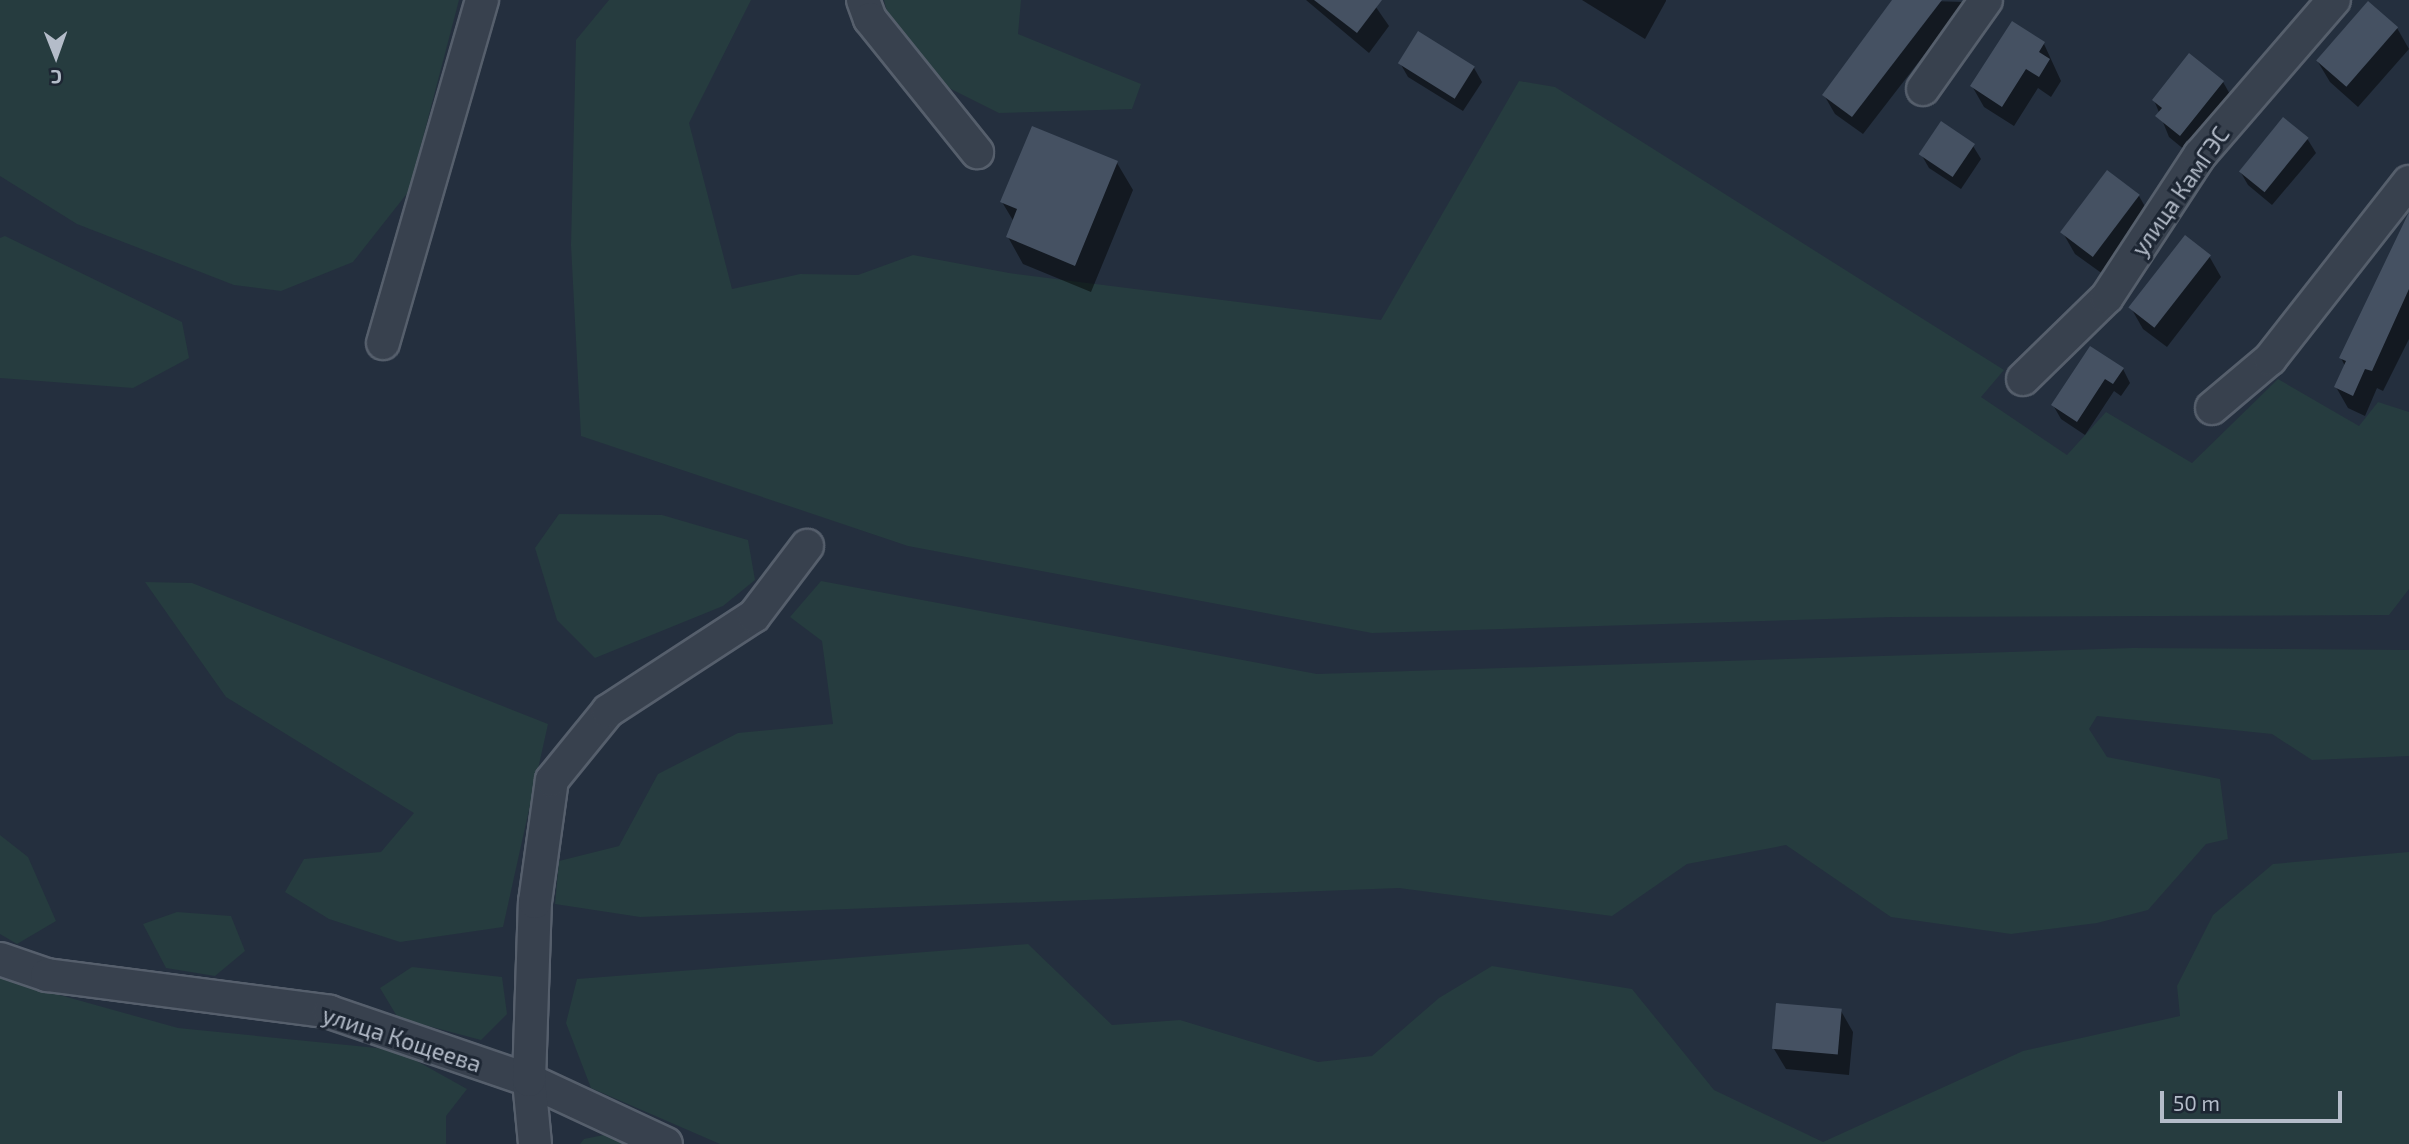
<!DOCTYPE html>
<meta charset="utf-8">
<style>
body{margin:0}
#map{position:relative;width:2409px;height:1144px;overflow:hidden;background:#242f3e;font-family:"Exo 2",sans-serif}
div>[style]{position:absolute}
.green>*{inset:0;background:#263c3f}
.shadow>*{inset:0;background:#0007}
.building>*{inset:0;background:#455162;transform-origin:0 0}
.roads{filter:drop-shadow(2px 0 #565f6c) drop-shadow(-2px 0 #565f6c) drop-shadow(0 2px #565f6c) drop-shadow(0 -2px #565f6c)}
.minor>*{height:32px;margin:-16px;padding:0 16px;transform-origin:16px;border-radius:16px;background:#38414e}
span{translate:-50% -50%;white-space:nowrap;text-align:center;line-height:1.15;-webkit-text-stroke:6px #1d2633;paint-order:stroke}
.street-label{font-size:23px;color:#b4bcc9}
.north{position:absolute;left:21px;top:21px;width:70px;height:70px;-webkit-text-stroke:5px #1d2633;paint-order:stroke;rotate:179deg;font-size:19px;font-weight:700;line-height:28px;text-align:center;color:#b4bcc9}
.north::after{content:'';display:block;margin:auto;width:24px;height:32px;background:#b4bcc9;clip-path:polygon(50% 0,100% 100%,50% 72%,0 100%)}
.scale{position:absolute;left:2160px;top:1091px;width:182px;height:32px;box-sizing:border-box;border:4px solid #b4bcc9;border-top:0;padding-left:9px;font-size:21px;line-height:24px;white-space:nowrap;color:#b4bcc9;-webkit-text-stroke:5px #1d2633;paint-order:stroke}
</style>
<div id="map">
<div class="green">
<i style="clip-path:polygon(0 0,459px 0,409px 191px,353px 262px,281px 291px,234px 285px,77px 224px,0 176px)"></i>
<i style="clip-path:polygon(609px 0,751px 0,689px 123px,732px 289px,800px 274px,858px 275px,913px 255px,1009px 273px,1381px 320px,1519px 81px,1555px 87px,2004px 370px,1981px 397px,2067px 455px,2106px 412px,2192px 463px,2278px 379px,2359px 426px,2378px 402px,2409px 412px,2409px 589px,2389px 615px,1893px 617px,1372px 633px,908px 546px,581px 436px,571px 245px,576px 40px)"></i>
<i style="clip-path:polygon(884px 0,1021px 0,1018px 34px,1141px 84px,1132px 109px,999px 113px,941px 84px,889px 20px)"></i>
<i style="clip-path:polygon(5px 236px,182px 322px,189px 358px,133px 388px,0 378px,0 238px)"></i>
<i style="clip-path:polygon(559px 514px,662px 515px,748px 540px,755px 580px,723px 606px,595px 658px,557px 620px,535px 548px)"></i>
<i style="clip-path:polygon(821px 581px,1317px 674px,2133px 648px,2409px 650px,2409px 756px,2312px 760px,2272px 734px,2097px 716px,2089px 729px,2107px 757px,2220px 779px,2228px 839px,2206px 844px,2148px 910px,2097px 923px,2011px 934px,1891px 917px,1786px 845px,1687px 864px,1612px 916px,1399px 888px,640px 917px,555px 904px,559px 861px,619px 846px,658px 774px,738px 733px,833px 724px,822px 641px,790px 617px)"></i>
<i style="clip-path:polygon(145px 582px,192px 583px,548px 724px,503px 927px,400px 942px,329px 919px,285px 892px,304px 859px,381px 852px,414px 813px,226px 697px)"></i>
<i style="clip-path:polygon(0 835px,28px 857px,56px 921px,17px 944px,0 934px)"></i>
<i style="clip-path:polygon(2409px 852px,2409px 1144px,720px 1144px,591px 1088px,566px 1023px,577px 979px,1028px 944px,1112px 1025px,1180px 1020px,1318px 1062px,1372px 1056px,1439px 998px,1492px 966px,1632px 989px,1714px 1090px,1823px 1142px,2023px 1051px,2180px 1016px,2177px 986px,2213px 915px,2273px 864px)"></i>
<i style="clip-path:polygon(177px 912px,231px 916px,245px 951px,215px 976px,166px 968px,143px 924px)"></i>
<i style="clip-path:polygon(412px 967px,502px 977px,507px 1014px,481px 1040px,398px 1018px,380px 988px)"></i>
<i style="clip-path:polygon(0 972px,31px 987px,178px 1028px,397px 1050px,467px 1089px,446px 1116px,446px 1144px,0 1144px)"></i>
<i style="clip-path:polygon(609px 1134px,629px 1144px,580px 1144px,584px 1139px)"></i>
</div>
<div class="shadow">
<i style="clip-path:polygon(1306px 0,1371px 0,1389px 26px,1369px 53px)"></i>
<i style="clip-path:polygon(1582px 0,1666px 0,1666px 1px,1645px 39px)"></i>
<i style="clip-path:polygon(1893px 0,1965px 2px,1863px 134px,1835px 114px,1824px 95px)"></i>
<i style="clip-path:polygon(2397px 28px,2409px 49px,2358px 107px,2330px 82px,2318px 62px)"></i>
<i style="clip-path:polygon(2044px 44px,2061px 81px,2051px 97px,2038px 88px,2014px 126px,1984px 107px,1972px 86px)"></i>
<i style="clip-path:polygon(1400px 63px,1474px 68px,1482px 82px,1463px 111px,1408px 77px)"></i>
<i style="clip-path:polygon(2223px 82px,2235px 103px,2192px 156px,2169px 137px,2154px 100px)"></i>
<i style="clip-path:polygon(2284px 119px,2308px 140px,2316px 153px,2272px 205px,2248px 185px,2240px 171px)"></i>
<i style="clip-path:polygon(1973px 146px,1981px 159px,1961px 189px,1929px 168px,1921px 154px)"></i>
<i style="clip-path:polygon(1117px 163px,1133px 190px,1091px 292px,1023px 264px,1008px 237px,1014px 222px,1002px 202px)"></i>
<i style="clip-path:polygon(2107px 173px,2139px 196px,2151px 217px,2107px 277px,2075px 254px,2063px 233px)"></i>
<i style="clip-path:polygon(2409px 221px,2409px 339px,2383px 391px,2377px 388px,2365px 416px,2348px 408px,2336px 387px,2345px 366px,2341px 358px)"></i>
<i style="clip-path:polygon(2209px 256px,2221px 277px,2167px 347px,2143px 329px,2131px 308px)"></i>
<i style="clip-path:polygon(2123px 369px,2130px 383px,2121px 396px,2114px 391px,2085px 435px,2061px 419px,2053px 405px)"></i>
<i style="clip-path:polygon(1841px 1011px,1853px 1032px,1849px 1075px,1786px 1069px,1774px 1049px)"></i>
</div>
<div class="building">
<i style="clip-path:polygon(1314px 0,1382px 0,1357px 33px)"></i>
<i style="clip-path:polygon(1892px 0,1942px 0,1852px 117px,1822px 95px)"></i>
<i style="left:2368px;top:1px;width:40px;height:79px;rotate:41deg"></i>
<i style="clip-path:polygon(2012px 21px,2045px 42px,2039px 52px,2050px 59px,2039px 77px,2026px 69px,2002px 107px,1970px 86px)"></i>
<i style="left:1418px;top:31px;width:67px;height:38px;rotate:32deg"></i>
<i style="clip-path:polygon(2189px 53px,2224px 81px,2180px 136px,2155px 116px,2162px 108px,2152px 100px)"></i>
<i style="left:2283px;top:117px;width:33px;height:70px;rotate:39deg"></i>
<i style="left:1941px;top:121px;width:41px;height:40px;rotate:34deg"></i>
<i style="clip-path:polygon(1032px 126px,1118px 161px,1075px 266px,1006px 237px,1017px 209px,1000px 202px)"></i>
<i style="left:2107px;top:170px;width:41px;height:78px;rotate:37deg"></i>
<i style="clip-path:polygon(2409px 212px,2409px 289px,2372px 371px,2365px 369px,2353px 396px,2334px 387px,2346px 361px,2339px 358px)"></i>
<i style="left:2185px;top:235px;width:33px;height:92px;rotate:38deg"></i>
<i style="clip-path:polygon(2090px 346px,2124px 368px,2113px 384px,2105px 379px,2077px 422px,2051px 405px)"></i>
<i style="left:1776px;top:1003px;width:66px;height:46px;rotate:5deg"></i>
</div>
<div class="roads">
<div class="minor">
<i style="left:863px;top:0;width:20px;rotate:70deg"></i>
<i style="left:870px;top:19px;width:171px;rotate:51.2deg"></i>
<i style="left:1923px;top:89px;width:109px;rotate:-54.7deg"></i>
<i style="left:383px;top:343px;width:357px;rotate:-73.9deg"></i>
<i style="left:2023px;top:379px;width:117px;rotate:-44.3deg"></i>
<i style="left:2107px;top:297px;width:170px;rotate:-56.8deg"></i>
<i style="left:2200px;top:155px;width:205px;rotate:-49.2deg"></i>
<i style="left:2212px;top:408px;width:76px;rotate:-40.2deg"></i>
<i style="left:2270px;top:359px;width:225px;rotate:-51.9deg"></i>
<i style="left:0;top:959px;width:50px;rotate:18.8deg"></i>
<i style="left:47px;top:975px;width:285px;rotate:7.4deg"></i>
<i style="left:330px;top:1012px;width:210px;rotate:18.9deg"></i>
<i style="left:529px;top:1080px;width:151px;rotate:25deg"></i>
<i style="left:535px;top:1144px;width:64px;rotate:-95.4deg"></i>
<i style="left:529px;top:1080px;width:178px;rotate:-88.1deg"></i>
<i style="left:535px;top:902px;width:123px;rotate:-82.1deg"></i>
<i style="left:552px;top:780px;width:89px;rotate:-50.9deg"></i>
<i style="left:608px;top:711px;width:174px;rotate:-33.1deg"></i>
<i style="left:754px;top:616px;width:88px;rotate:-52.9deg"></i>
</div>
</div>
<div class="street-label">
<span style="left:2180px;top:191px;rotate:-55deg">улица КамГЭС</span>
<span style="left:402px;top:1039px;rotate:18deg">улица Кощеева</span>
</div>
<div class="north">С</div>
<div class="scale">50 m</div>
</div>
